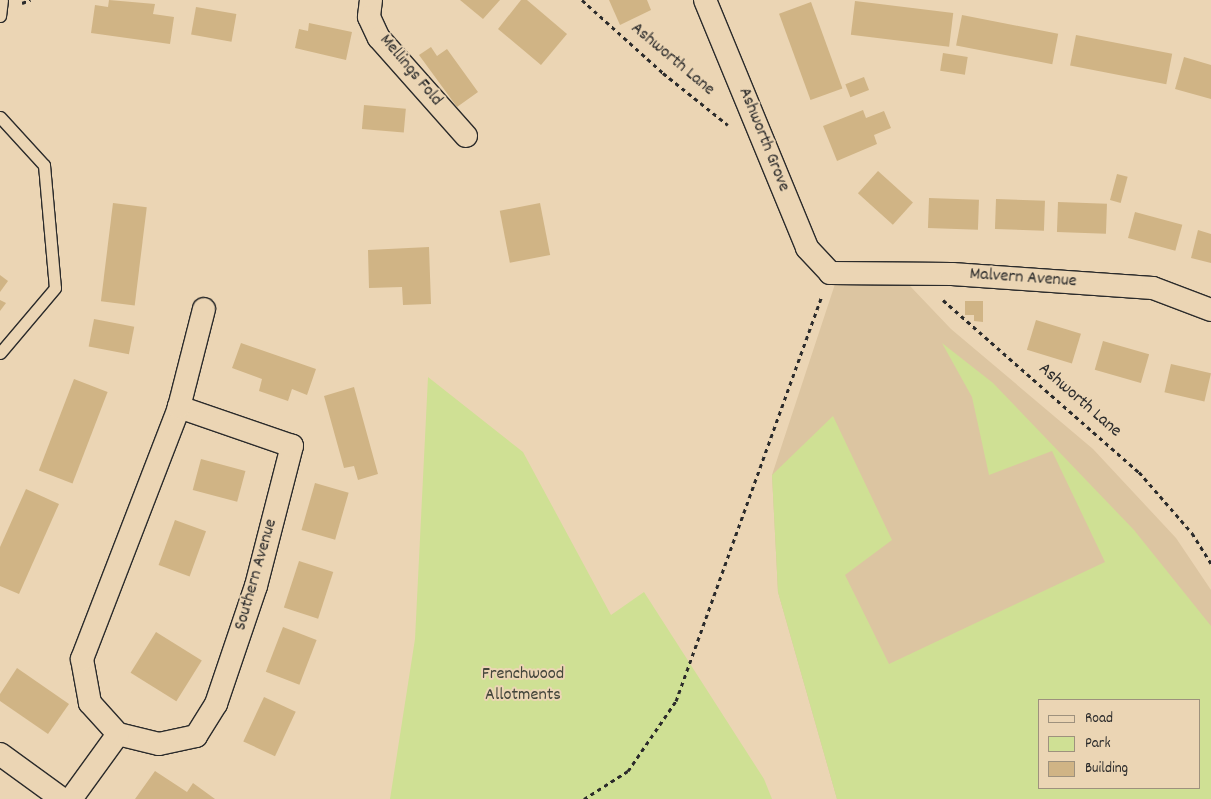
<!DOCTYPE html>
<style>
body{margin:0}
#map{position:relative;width:1211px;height:799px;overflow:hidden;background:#ebd5b4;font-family:Dekko,sans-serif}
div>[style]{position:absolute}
.built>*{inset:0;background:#dcc5a1}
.green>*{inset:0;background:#cfe094}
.building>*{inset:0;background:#d0b485;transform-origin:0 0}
.path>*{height:3px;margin-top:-1.5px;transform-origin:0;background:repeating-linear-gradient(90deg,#2b2b2b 0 4px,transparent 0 8px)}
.roads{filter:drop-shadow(1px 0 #2b2b2b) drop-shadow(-1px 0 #2b2b2b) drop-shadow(0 1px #2b2b2b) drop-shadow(0 -1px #2b2b2b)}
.lane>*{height:11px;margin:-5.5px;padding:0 5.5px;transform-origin:5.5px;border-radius:5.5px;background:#ebd5b4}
.street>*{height:22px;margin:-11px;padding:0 11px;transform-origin:11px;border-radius:11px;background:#ebd5b4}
span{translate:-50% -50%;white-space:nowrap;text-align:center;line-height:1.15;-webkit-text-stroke:4px #ebd5b4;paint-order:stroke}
.street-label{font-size:18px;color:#2b2b2b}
.park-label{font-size:18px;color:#44463b}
.legend{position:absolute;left:1038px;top:699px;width:162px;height:90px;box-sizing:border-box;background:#ebd5b4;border:1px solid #9e917d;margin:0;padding:6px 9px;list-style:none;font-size:15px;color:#2b2b2b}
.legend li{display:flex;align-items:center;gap:10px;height:25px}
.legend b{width:25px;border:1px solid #9e917d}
</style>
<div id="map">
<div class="built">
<i style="clip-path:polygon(evenodd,835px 284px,910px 286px,951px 329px,1093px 449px,1176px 538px,1211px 590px,1211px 799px,837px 799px,778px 592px,772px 475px,835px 284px,1040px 700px,1200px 700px,1200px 788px,1040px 788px,1040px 700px)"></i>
</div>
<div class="green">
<i style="clip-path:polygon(evenodd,942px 343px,993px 383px,1134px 530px,1211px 626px,1211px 799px,837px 799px,778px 592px,772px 475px,833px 416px,892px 540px,845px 575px,889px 664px,1105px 562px,1052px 451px,989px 475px,972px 397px,942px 343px,1200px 700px,1200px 788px,1040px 788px,1040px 700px,1200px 700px)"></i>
<i style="clip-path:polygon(428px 377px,523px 452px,611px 615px,644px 592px,764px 779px,772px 799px,390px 799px,415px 639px)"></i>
</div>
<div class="building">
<i style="clip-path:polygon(109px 0,155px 4px,153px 14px,174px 17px,170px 44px,91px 33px,95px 5px,108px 7px)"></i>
<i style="clip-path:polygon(460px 0,500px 0,483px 19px)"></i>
<i style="clip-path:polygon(521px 0,527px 0,567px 34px,541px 65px,498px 29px)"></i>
<i style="clip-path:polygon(609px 0,647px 0,651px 10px,620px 25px)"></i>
<i style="left:855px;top:1px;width:99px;height:34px;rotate:7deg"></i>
<i style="left:811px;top:2px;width:92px;height:34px;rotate:70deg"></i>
<i style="left:196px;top:7px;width:41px;height:28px;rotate:10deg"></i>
<i style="left:962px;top:15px;width:98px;height:31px;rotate:11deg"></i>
<i style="clip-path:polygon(309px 23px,352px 32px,346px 60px,295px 48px,299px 29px,308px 31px)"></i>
<i style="left:1076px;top:35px;width:98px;height:31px;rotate:11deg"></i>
<i style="clip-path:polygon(431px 47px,437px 56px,447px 49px,478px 92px,457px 107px,419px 55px)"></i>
<i style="left:943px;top:53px;width:25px;height:18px;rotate:9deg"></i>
<i style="clip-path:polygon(1184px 57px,1211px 65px,1211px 99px,1175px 89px)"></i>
<i style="left:864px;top:77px;width:14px;height:20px;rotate:69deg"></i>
<i style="left:364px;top:105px;width:42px;height:24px;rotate:5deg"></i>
<i style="clip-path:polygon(863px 110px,866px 118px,884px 111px,891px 128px,874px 135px,877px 144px,837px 161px,823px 126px)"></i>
<i style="left:878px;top:171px;width:47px;height:30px;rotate:42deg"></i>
<i style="left:1117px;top:174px;width:11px;height:27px;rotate:15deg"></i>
<i style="left:929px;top:198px;width:50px;height:30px;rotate:2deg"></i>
<i style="left:996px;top:199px;width:49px;height:30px;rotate:2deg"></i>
<i style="left:1058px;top:202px;width:49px;height:30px;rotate:2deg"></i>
<i style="left:113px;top:203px;width:34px;height:99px;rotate:7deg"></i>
<i style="left:540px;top:203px;width:53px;height:41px;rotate:79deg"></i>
<i style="left:1135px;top:212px;width:49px;height:27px;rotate:15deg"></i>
<i style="clip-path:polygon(1198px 230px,1211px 234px,1211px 263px,1191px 258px)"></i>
<i style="clip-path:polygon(429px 247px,431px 304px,403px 305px,402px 287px,369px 288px,368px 250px)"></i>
<i style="clip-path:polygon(0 275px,8px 281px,0 292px)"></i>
<i style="clip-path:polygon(0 300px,6px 303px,0 311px)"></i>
<i style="clip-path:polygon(965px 301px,983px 301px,983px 322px,974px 321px,974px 315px,965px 315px)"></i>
<i style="left:94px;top:319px;width:41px;height:28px;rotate:11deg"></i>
<i style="left:1036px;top:320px;width:47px;height:31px;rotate:17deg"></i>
<i style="left:1103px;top:341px;width:48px;height:30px;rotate:16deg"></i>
<i style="clip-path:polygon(241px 343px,316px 369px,307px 395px,292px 389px,288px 401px,259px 391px,262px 379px,232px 368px)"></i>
<i style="left:1171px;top:364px;width:41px;height:29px;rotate:13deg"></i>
<i style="left:74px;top:379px;width:36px;height:98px;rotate:21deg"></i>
<i style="clip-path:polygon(354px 387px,378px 474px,358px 480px,354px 466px,344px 468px,324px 396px)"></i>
<i style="left:201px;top:459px;width:46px;height:32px;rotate:15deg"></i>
<i style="left:315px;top:483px;width:35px;height:49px;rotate:16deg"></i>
<i style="clip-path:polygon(26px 489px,59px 504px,19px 594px,0 586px,0 547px)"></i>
<i style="left:175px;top:520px;width:33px;height:48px;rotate:20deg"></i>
<i style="left:299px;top:561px;width:36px;height:49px;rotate:18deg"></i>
<i style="left:283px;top:627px;width:36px;height:48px;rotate:21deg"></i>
<i style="left:156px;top:632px;width:54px;height:48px;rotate:32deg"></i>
<i style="clip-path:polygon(17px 668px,69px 704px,48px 734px,0 701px,0 694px)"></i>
<i style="left:264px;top:697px;width:35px;height:49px;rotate:25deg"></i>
<i style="clip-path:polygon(155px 771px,187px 792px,193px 783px,215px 799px,135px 799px)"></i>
</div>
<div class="path">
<i style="left:582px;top:0;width:109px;rotate:42deg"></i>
<i style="left:663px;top:73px;width:83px;rotate:38.7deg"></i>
<i style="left:22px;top:3px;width:9px;rotate:-21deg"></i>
<i style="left:943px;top:300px;width:261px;rotate:41.3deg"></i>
<i style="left:1139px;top:472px;width:81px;rotate:49deg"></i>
<i style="left:1192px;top:533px;width:36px;rotate:58deg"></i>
<i style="left:584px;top:799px;width:52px;rotate:-32.5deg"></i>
<i style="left:628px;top:771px;width:85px;rotate:-55.6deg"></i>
<i style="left:676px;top:701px;width:431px;rotate:-70.2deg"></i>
</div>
<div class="roads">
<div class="lane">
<i style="left:0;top:16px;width:16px;rotate:-83deg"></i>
<i style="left:0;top:117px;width:65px;rotate:47.5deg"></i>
<i style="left:44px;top:165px;width:123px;rotate:84.9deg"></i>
<i style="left:55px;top:288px;width:85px;rotate:130.2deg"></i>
</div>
<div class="street">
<i style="left:371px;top:0;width:17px;rotate:97deg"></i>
<i style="left:369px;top:17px;width:23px;rotate:65deg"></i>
<i style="left:379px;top:38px;width:131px;rotate:48.4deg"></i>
<i style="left:705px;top:0;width:268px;rotate:67.6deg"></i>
<i style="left:807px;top:248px;width:34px;rotate:47deg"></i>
<i style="left:830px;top:273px;width:122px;rotate:0.5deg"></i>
<i style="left:952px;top:274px;width:201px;rotate:4deg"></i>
<i style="left:1153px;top:288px;width:62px;rotate:20.8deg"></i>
<i style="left:118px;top:734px;width:42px;rotate:13.7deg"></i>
<i style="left:159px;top:744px;width:38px;rotate:-12deg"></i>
<i style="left:196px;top:736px;width:38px;rotate:-58deg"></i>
<i style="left:216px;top:704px;width:125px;rotate:-71.3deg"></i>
<i style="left:256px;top:586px;width:145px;rotate:-75.6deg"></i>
<i style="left:292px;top:446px;width:120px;rotate:-161deg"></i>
<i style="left:0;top:754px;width:77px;rotate:36deg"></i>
<i style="left:71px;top:799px;width:80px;rotate:-54.1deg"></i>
<i style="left:118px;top:734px;width:42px;rotate:-132.1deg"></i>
<i style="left:90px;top:703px;width:45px;rotate:-100.3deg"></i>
<i style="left:82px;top:659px;width:270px;rotate:-68.9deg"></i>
<i style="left:179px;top:407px;width:101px;rotate:-75.7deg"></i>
</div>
</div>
<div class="street-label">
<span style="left:672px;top:60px;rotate:40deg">Ashworth Lane</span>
<span style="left:410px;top:71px;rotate:50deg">Mellings Fold</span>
<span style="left:763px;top:140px;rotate:68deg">Ashworth Grove</span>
<span style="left:1023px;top:279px;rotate:4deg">Malvern Avenue</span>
<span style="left:1079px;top:401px;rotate:41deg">Ashworth Lane</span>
<span style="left:257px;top:575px;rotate:-74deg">Southern Avenue</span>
</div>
<div class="park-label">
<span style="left:523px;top:686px">Frenchwood<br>Allotments</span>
</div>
<ul class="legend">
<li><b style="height:6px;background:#ebd5b4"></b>Road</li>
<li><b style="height:14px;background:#cfe094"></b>Park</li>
<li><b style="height:14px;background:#d0b485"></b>Building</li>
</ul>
</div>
